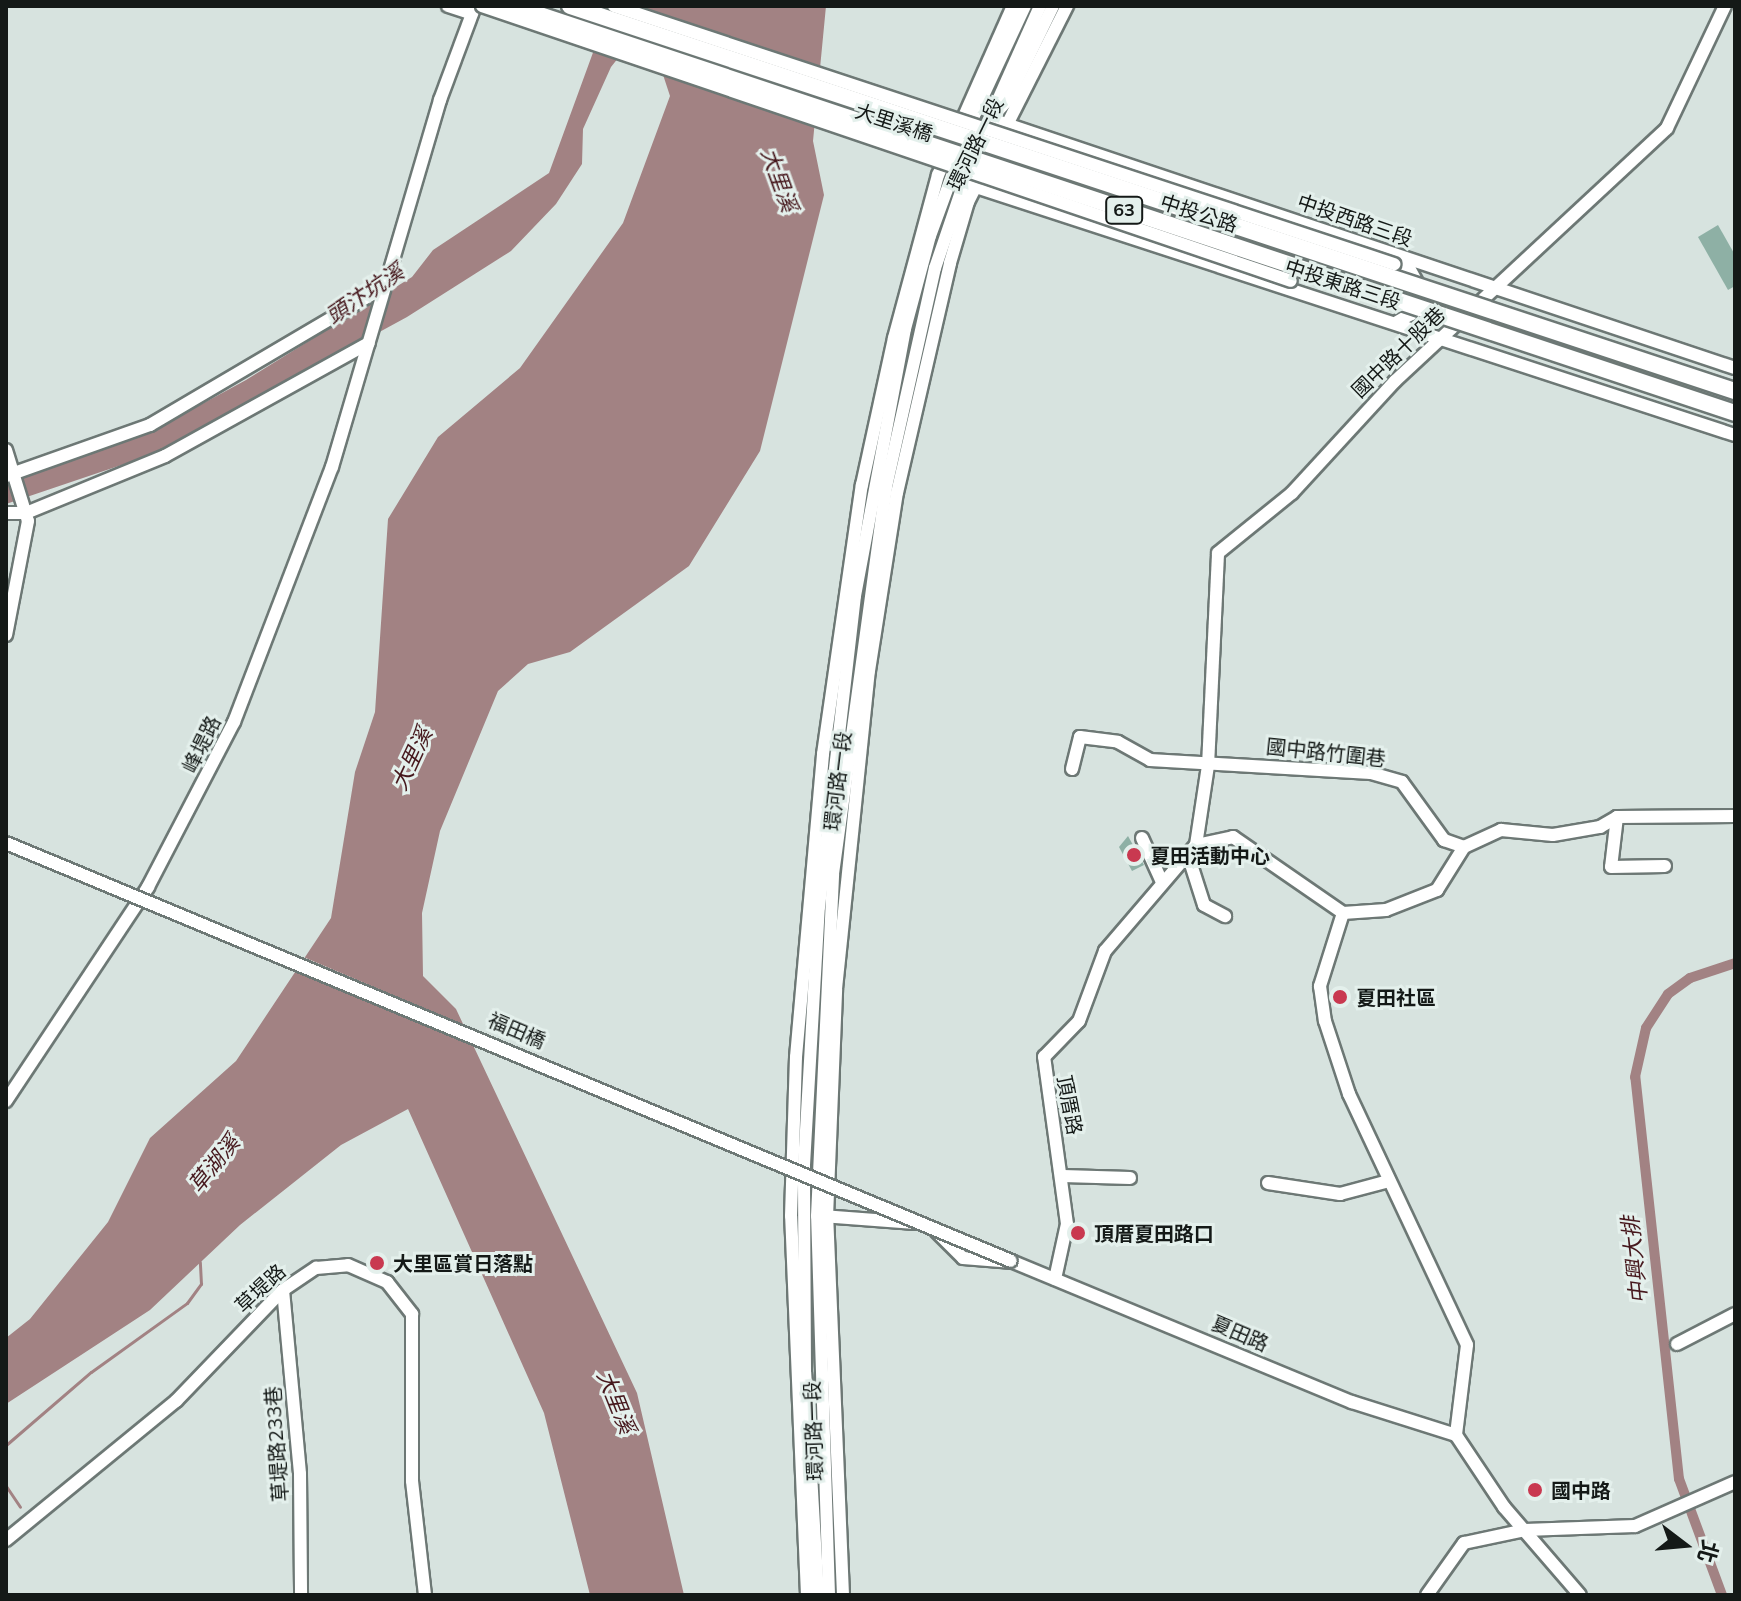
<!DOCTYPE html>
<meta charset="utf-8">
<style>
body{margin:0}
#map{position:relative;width:1741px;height:1601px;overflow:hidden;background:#d7e3df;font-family:Mulish,"Noto Sans TC",sans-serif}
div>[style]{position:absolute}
.water>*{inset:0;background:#a28283}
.pier>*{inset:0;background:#d7e3df;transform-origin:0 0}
.stream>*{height:3px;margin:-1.5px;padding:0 1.5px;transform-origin:1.5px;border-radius:1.5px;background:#a28283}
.canal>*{height:10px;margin:-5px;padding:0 5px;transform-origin:5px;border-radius:5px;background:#a28283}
.building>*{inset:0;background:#8eb0a5}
.roads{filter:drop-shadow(2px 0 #6d7875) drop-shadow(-2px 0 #6d7875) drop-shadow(0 2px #6d7875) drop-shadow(0 -2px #6d7875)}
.minor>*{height:12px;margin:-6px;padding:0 6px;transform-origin:6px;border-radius:6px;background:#fff}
.bridges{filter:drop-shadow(2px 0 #6d7875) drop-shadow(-2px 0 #6d7875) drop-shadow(0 2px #6d7875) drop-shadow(0 -2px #6d7875)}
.minor-bridge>*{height:12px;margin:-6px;padding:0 6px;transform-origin:6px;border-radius:6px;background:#fff}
.major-bridge>*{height:16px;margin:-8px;padding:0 8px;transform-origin:8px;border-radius:8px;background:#fff}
.dots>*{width:22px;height:22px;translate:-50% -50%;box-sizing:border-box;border:4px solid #e4f0ec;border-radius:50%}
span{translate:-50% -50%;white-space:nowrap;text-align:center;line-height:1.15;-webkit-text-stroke:6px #e4f0ec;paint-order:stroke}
.shield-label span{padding:2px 6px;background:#e4f0ec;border:2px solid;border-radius:6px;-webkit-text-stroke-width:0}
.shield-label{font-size:18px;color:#141917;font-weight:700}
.street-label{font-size:20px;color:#141917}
.poi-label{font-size:20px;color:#141917;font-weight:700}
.left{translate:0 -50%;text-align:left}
.water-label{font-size:22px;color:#46181d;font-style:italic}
.frame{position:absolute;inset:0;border:8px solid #141917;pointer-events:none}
.north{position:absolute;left:1645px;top:1505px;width:80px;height:80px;-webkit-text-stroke:6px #e4f0ec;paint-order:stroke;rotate:106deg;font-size:22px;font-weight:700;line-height:32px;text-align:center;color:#141917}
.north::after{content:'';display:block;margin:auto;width:28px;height:36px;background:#141917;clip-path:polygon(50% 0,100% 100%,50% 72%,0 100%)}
</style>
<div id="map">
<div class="water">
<i style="clip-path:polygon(610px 6px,826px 6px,813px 141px,824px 195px,760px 451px,689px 566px,570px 652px,528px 664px,498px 691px,440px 831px,422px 913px,423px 976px,456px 1009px,637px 1393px,684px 1595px,590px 1595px,544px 1413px,408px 1109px,341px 1145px,240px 1225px,150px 1310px,6px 1404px,6px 1338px,30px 1319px,108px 1222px,150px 1138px,236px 1061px,331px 918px,355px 772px,375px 712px,388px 519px,438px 437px,520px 368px,623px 223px,670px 96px,646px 23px,611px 67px,583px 129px,582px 164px,556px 204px,511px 251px,407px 317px,157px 453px,6px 504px,6px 482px,158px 428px,246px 380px,412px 277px,433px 250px,549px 173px)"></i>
</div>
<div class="pier">
<i style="left:301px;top:956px;width:180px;height:16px;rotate:23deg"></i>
</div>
<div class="stream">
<i style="left:6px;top:1445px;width:112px;rotate:-40.7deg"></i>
<i style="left:91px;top:1372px;width:118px;rotate:-35.7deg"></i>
<i style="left:187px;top:1303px;width:24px;rotate:-54deg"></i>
<i style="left:201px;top:1284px;width:22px;rotate:-93deg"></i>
<i style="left:6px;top:1486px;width:25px;rotate:56deg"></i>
</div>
<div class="canal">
<i style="left:1722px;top:1595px;width:124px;rotate:-110.3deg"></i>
<i style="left:1679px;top:1479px;width:404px;rotate:-96.2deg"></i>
<i style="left:1635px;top:1077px;width:50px;rotate:-77.3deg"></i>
<i style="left:1646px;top:1028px;width:40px;rotate:-57.1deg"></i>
<i style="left:1668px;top:994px;width:27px;rotate:-36deg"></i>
<i style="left:1690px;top:978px;width:47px;rotate:-18.4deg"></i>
</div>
<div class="building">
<i style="clip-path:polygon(1718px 225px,1735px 255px,1735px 286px,1728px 290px,1698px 237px)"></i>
<i style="clip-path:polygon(1128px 836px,1144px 865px,1132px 871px,1119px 847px)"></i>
</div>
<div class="roads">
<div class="minor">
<i style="left:448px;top:6px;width:25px;rotate:18deg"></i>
<i style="left:992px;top:117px;width:22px;rotate:-47deg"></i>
<i style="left:1007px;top:101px;width:106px;rotate:-64.2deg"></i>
<i style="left:1000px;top:122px;width:775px;rotate:18.51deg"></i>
<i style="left:981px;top:138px;width:145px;rotate:-65.9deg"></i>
<i style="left:970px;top:185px;width:805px;rotate:18.1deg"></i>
<i style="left:1394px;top:264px;width:16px;rotate:15deg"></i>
<i style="left:1409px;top:268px;width:23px;rotate:61deg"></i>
<i style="left:1420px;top:288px;width:28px;rotate:109deg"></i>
<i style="left:1411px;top:314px;width:16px;rotate:150deg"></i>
<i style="left:6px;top:450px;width:74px;rotate:72.8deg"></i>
<i style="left:28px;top:521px;width:116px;rotate:100.9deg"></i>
<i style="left:6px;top:476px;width:153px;rotate:-19.5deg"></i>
<i style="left:150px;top:425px;width:272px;rotate:-30.5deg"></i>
<i style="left:6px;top:513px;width:20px"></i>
<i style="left:26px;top:513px;width:150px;rotate:-22.3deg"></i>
<i style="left:165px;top:456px;width:233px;rotate:-29deg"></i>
<i style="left:1072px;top:769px;width:33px;rotate:-76deg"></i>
<i style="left:1080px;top:737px;width:38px;rotate:7deg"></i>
<i style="left:1118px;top:742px;width:37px;rotate:29deg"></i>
<i style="left:1150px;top:760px;width:221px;rotate:3.4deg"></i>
<i style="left:1371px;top:773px;width:32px;rotate:16deg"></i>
<i style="left:1402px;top:782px;width:72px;rotate:54.1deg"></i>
<i style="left:1444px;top:840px;width:21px;rotate:19deg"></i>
<i style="left:1464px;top:847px;width:41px;rotate:-24.7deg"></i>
<i style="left:1501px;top:830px;width:52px;rotate:5.5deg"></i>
<i style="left:1553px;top:835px;width:48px;rotate:-9.7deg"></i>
<i style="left:1600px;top:827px;width:20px;rotate:-30deg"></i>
<i style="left:1617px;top:817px;width:118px;rotate:-0.5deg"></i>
<i style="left:1617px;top:817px;width:50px;rotate:96.8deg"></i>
<i style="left:1611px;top:867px;width:54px;rotate:-1.1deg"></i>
<i style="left:1142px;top:838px;width:48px;rotate:65.6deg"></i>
<i style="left:1196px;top:845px;width:38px;rotate:-12deg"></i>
<i style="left:1233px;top:837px;width:134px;rotate:34.6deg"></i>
<i style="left:1343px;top:913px;width:77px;rotate:107.5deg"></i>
<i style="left:1320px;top:986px;width:35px;rotate:82deg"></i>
<i style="left:1325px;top:1021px;width:77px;rotate:71.8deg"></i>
<i style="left:1349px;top:1094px;width:277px;rotate:64.8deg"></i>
<i style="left:1467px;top:1345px;width:91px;rotate:97deg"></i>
<i style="left:1456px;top:1435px;width:87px;rotate:56.3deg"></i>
<i style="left:1504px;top:1507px;width:116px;rotate:49.2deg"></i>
<i style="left:1189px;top:858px;width:49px;rotate:72.3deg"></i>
<i style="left:1204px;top:905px;width:24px;rotate:28deg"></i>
<i style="left:1343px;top:913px;width:43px;rotate:-4deg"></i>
<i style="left:1386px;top:910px;width:55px;rotate:-21.4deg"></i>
<i style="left:1437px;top:890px;width:51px;rotate:-57.9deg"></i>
<i style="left:6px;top:1101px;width:257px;rotate:-56.4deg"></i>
<i style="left:148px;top:887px;width:186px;rotate:-62.5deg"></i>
<i style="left:234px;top:722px;width:273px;rotate:-69deg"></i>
<i style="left:332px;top:467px;width:383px;rotate:-73.6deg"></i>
<i style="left:440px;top:100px;width:100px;rotate:-69.6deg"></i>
<i style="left:1063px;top:1176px;width:67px;rotate:1.7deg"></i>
<i style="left:1268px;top:1183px;width:73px;rotate:8.7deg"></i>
<i style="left:1340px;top:1194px;width:51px;rotate:-14.9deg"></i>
<i style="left:822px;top:1216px;width:93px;rotate:4.3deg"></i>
<i style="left:936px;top:1231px;width:38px;rotate:45deg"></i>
<i style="left:963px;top:1258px;width:50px;rotate:4.6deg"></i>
<i style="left:1011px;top:1261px;width:369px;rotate:22.5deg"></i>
<i style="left:1352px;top:1402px;width:109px;rotate:17.6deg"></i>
<i style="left:1055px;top:1279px;width:56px;rotate:-77.7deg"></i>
<i style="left:1067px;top:1224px;width:169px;rotate:-97.8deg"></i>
<i style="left:1044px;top:1057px;width:50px;rotate:-45.8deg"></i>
<i style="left:1079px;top:1021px;width:75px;rotate:-69.6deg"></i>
<i style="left:1105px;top:951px;width:140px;rotate:-49.4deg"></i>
<i style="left:1196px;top:845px;width:80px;rotate:-81.4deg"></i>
<i style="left:1208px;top:766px;width:213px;rotate:-87.3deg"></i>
<i style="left:1218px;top:553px;width:95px;rotate:-39deg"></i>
<i style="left:1292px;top:493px;width:152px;rotate:-47.4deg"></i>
<i style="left:1395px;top:381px;width:371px;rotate:-42.9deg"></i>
<i style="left:1667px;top:128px;width:135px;rotate:-64.6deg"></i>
<i style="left:283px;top:1290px;width:185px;rotate:84.7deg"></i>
<i style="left:300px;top:1474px;width:121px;rotate:89.5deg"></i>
<i style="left:1677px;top:1344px;width:65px;rotate:-27.3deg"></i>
<i style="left:6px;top:1540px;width:220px;rotate:-39.3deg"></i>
<i style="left:176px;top:1401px;width:154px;rotate:-46.1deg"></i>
<i style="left:283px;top:1290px;width:40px;rotate:-34deg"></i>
<i style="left:316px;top:1268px;width:32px;rotate:-5deg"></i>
<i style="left:348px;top:1265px;width:43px;rotate:23.6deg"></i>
<i style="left:387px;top:1282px;width:41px;rotate:52deg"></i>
<i style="left:412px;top:1314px;width:167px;rotate:90deg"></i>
<i style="left:412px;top:1481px;width:115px;rotate:83.5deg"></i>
<i style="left:807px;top:1595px;width:379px;rotate:-92.4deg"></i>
<i style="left:791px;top:1216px;width:159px;rotate:-88.2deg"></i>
<i style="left:796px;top:1057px;width:304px;rotate:-84.9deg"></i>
<i style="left:823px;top:754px;width:272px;rotate:-81.8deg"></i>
<i style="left:862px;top:485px;width:150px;rotate:-77.7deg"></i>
<i style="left:894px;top:338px;width:169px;rotate:-74.9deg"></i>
<i style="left:938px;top:175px;width:185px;rotate:-66.1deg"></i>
<i style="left:818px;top:1595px;width:223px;rotate:-93.3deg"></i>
<i style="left:805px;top:1372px;width:207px;rotate:-90.3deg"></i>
<i style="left:804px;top:1165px;width:258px;rotate:-86.7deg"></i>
<i style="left:819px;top:907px;width:313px;rotate:-83.4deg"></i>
<i style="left:855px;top:596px;width:272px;rotate:-79.4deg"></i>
<i style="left:905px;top:329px;width:96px;rotate:-75deg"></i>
<i style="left:930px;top:236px;width:131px;rotate:-69.9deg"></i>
<i style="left:975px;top:113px;width:118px;rotate:-65deg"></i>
<i style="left:829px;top:1595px;width:379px;rotate:-91.8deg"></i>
<i style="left:817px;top:1216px;width:342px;rotate:-87.3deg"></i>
<i style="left:833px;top:874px;width:391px;rotate:-82.2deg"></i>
<i style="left:886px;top:487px;width:224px;rotate:-77.4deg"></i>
<i style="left:935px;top:268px;width:112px;rotate:-71.2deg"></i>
<i style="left:843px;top:1595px;width:378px;rotate:-92.4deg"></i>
<i style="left:827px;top:1217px;width:228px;rotate:-87.7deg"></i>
<i style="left:836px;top:989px;width:320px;rotate:-84.1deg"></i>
<i style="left:869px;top:671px;width:180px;rotate:-81.1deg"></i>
<i style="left:897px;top:493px;width:236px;rotate:-77deg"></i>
<i style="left:950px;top:263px;width:64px;rotate:-73.6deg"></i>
<i style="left:968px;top:202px;width:220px;rotate:-63.2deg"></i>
<i style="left:1427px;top:1595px;width:64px;rotate:-54.6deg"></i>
<i style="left:1464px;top:1543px;width:62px;rotate:-12deg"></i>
<i style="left:1525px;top:1530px;width:110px;rotate:-2.1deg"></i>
<i style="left:1635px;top:1526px;width:109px;rotate:-23.7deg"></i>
</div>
</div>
<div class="bridges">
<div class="minor-bridge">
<i style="left:482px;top:6px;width:854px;rotate:18.77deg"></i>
<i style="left:614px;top:6px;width:822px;rotate:18.3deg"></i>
<i style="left:6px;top:843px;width:1088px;rotate:22.58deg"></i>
</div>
<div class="major-bridge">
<i style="left:513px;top:6px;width:1288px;rotate:18.42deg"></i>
<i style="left:570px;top:6px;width:1227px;rotate:18.29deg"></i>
</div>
</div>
<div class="dots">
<i style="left:1134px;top:855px;background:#c93950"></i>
<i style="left:1340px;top:997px;background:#c93950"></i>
<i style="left:1078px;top:1233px;background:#c93950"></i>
<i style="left:377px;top:1263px;background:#c93950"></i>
<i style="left:1535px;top:1490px;background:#c93950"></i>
</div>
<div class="shield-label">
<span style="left:1124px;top:210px">63</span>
</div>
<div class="street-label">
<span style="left:894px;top:122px;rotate:18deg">大里溪橋</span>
<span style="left:975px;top:144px;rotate:-64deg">環河路一段</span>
<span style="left:1199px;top:213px;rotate:18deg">中投公路</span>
<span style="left:1355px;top:220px;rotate:19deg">中投西路三段</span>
<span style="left:1343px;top:284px;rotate:18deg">中投東路三段</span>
<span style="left:1398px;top:352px;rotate:-44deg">國中路十股巷</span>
<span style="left:201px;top:744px;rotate:-64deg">峰堤路</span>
<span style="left:1326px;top:752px;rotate:6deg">國中路竹圍巷</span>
<span style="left:837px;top:781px;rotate:-83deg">環河路一段</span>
<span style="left:517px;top:1030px;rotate:23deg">福田橋</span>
<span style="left:1070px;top:1105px;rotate:79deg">頂厝路</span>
<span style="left:260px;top:1288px;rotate:-43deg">草堤路</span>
<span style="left:1240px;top:1333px;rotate:23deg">夏田路</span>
<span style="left:813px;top:1431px;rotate:-92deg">環河路一段</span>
<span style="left:276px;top:1444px;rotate:-94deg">草堤路233巷</span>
</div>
<div class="poi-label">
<span class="left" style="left:1150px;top:855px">夏田活動中心</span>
<span class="left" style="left:1356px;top:997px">夏田社區</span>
<span class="left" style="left:1094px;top:1233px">頂厝夏田路口</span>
<span class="left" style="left:393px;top:1263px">大里區賞日落點</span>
<span class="left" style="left:1551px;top:1490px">國中路</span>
</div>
<div class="water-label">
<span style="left:779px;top:180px;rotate:70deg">大里溪</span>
<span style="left:365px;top:294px;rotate:-34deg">頭汴坑溪</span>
<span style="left:412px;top:759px;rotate:-65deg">大里溪</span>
<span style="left:214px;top:1164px;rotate:-51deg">草湖溪</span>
<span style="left:1635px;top:1260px;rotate:-96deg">中興大排</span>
<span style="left:616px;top:1402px;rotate:68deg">大里溪</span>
</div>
<div class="frame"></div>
<div class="north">北</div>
</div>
